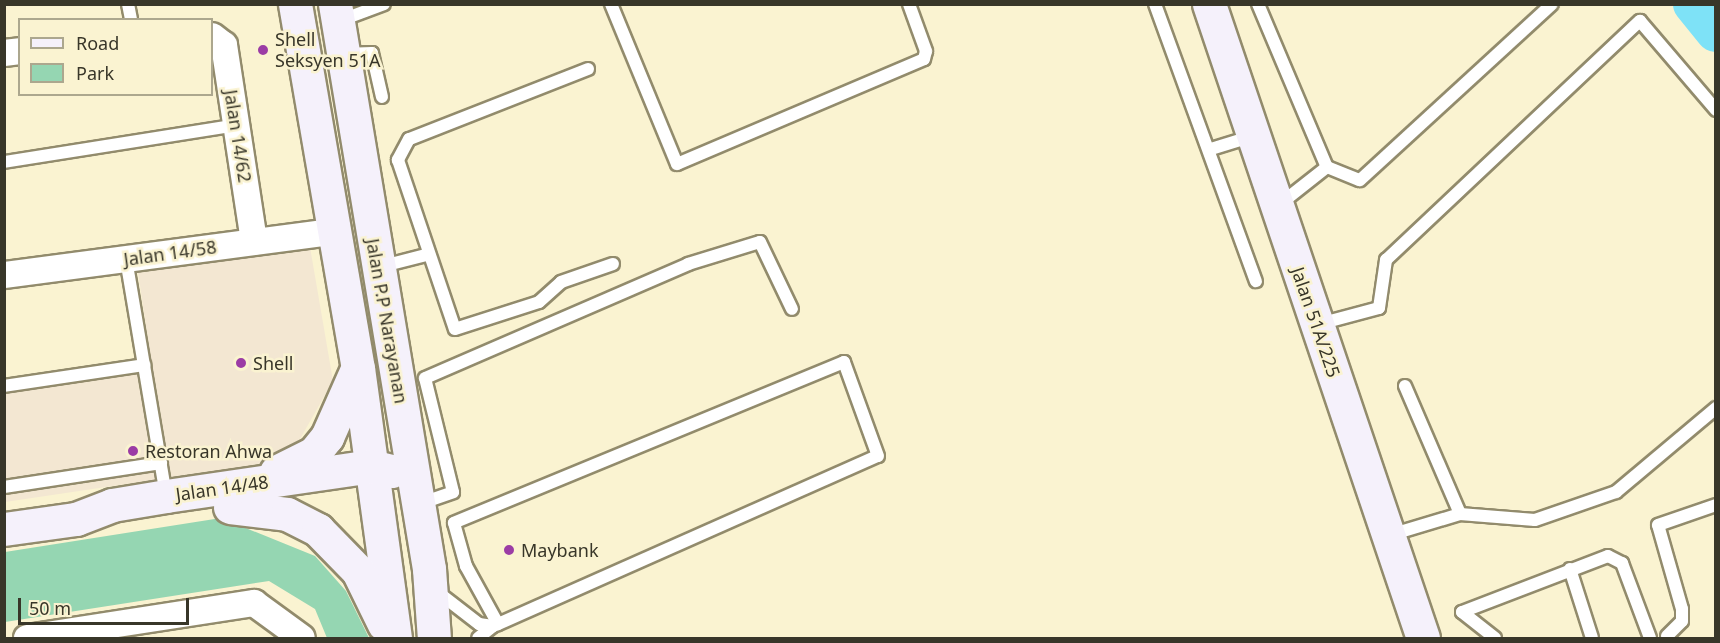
<!DOCTYPE html>
<style>
body{margin:0}
#map{position:relative;width:1720px;height:643px;overflow:hidden;background:#faf3d1;font-family:"Noto Sans",sans-serif}
div>[style]{position:absolute}
.commercial>*{inset:0;background:#f3e7d2}
.green>*{inset:0;background:#95d6b2}
.river>*{height:40px;margin:-20px;padding:0 20px;transform-origin:20px;border-radius:20px;background:#7ee2f7}
.roads{filter:drop-shadow(2px 0 #928b6c) drop-shadow(-2px 0 #928b6c) drop-shadow(0 2px #928b6c) drop-shadow(0 -2px #928b6c)}
.lane>*{height:12px;margin:-6px;padding:0 6px;transform-origin:6px;border-radius:6px;background:#fff}
.street>*{height:26px;margin:-13px;padding:0 13px;transform-origin:13px;border-radius:13px;background:#fff}
.secondary>*{height:33px;margin:-16.5px;padding:0 16.5px;transform-origin:16.5px;border-radius:16.5px;background:#f5f1fb}
.dots>*{width:16px;height:16px;translate:-50% -50%;box-sizing:border-box;border:3px solid #faf3d1;border-radius:50%}
span{translate:-50% -50%;white-space:nowrap;text-align:center;line-height:1.15;-webkit-text-stroke:5px #faf3d1;paint-order:stroke}
.poi-label{font-size:18px;color:#383629}
.left{translate:0 -50%;text-align:left}
.street-label{font-size:18px;color:#383629}
.frame{position:absolute;inset:0;border:6px solid #383629;pointer-events:none}
.legend{position:absolute;left:18px;top:18px;width:195px;height:78px;box-sizing:border-box;background:#faf3d1;border:2px solid #aca78e;margin:0;padding:8px 10px;list-style:none;font-size:18px;color:#383629}
.legend li{display:flex;align-items:center;gap:12px;height:30px}
.legend b{width:30px;border:2px solid #aca78e}
.scale{position:absolute;left:18px;top:598px;width:171px;height:27px;box-sizing:border-box;border:3px solid #383629;border-top:0;padding-left:8px;font-size:18px;line-height:21px;white-space:nowrap;color:#383629;-webkit-text-stroke:4px #faf3d1;paint-order:stroke}
</style>
<div id="map">
<div class="commercial">
<i style="clip-path:polygon(310px 247px,333px 381px,288px 460px,5px 502px,5px 390px,152px 367px,138px 272px)"></i>
</div>
<div class="green">
<i style="clip-path:polygon(221px 518px,315px 556px,346px 591px,369px 638px,327px 638px,315px 609px,269px 581px,5px 622px,5px 552px)"></i>
</div>
<div class="river">
<i style="left:1693px;top:4px;width:36px;rotate:51deg"></i>
</div>
<div class="roads">
<div class="lane">
<i style="left:128px;top:4px;width:16px;rotate:79deg"></i>
<i style="left:611px;top:4px;width:173px;rotate:67.6deg"></i>
<i style="left:677px;top:164px;width:268px;rotate:-23deg"></i>
<i style="left:924px;top:59px;width:8px;rotate:-76deg"></i>
<i style="left:926px;top:51px;width:50px;rotate:-109.9deg"></i>
<i style="left:1155px;top:4px;width:295px;rotate:70deg"></i>
<i style="left:1258px;top:4px;width:177px;rotate:67.1deg"></i>
<i style="left:1327px;top:167px;width:35px;rotate:22deg"></i>
<i style="left:1360px;top:180px;width:260px;rotate:-42.5deg"></i>
<i style="left:339px;top:21px;width:48px;rotate:-20.7deg"></i>
<i style="left:344px;top:54px;width:28px;rotate:-2deg"></i>
<i style="left:372px;top:53px;width:45px;rotate:77.2deg"></i>
<i style="left:588px;top:69px;width:192px;rotate:158.6deg"></i>
<i style="left:409px;top:139px;width:24px;rotate:118deg"></i>
<i style="left:398px;top:160px;width:178px;rotate:71.4deg"></i>
<i style="left:455px;top:329px;width:88px;rotate:-17.8deg"></i>
<i style="left:539px;top:302px;width:30px;rotate:-42deg"></i>
<i style="left:561px;top:282px;width:55px;rotate:-19.1deg"></i>
<i style="left:1211px;top:149px;width:44px;rotate:-17.2deg"></i>
<i style="left:4px;top:162px;width:236px;rotate:-9deg"></i>
<i style="left:1280px;top:204px;width:60px;rotate:-38.2deg"></i>
<i style="left:126px;top:259px;width:239px;rotate:80.4deg"></i>
<i style="left:379px;top:267px;width:49px;rotate:-14.3deg"></i>
<i style="left:1319px;top:324px;width:62px;rotate:-14.9deg"></i>
<i style="left:1379px;top:308px;width:49px;rotate:-81.7deg"></i>
<i style="left:1386px;top:260px;width:349px;rotate:-43.3deg"></i>
<i style="left:1640px;top:21px;width:117px;rotate:49.5deg"></i>
<i style="left:4px;top:386px;width:142px;rotate:-8.5deg"></i>
<i style="left:1405px;top:386px;width:139px;rotate:66.7deg"></i>
<i style="left:4px;top:487px;width:159px;rotate:-8.7deg"></i>
<i style="left:419px;top:504px;width:36px;rotate:-19deg"></i>
<i style="left:453px;top:492px;width:117px;rotate:-103.8deg"></i>
<i style="left:425px;top:378px;width:287px;rotate:-23.4deg"></i>
<i style="left:688px;top:264px;width:75px;rotate:-17deg"></i>
<i style="left:760px;top:242px;width:74px;rotate:64.5deg"></i>
<i style="left:1390px;top:535px;width:73px;rotate:-16.7deg"></i>
<i style="left:1460px;top:514px;width:75px;rotate:4.6deg"></i>
<i style="left:1535px;top:520px;width:86px;rotate:-19.1deg"></i>
<i style="left:1616px;top:492px;width:131px;rotate:-40deg"></i>
<i style="left:1570px;top:569px;width:72px;rotate:72.3deg"></i>
<i style="left:435px;top:590px;width:56px;rotate:37.7deg"></i>
<i style="left:479px;top:624px;width:14px;rotate:8deg"></i>
<i style="left:493px;top:626px;width:19px;rotate:141deg"></i>
<i style="left:493px;top:626px;width:5px;rotate:-22deg"></i>
<i style="left:498px;top:624px;width:415px;rotate:-23.9deg"></i>
<i style="left:878px;top:456px;width:100px;rotate:-109.9deg"></i>
<i style="left:844px;top:362px;width:422px;rotate:157.6deg"></i>
<i style="left:454px;top:523px;width:45px;rotate:74.4deg"></i>
<i style="left:466px;top:566px;width:66px;rotate:61.1deg"></i>
<i style="left:1667px;top:636px;width:21px;rotate:-45deg"></i>
<i style="left:1682px;top:621px;width:12px;rotate:-90deg"></i>
<i style="left:1682px;top:609px;width:87px;rotate:-105.9deg"></i>
<i style="left:1658px;top:525px;width:61px;rotate:-19deg"></i>
<i style="left:1495px;top:638px;width:42px;rotate:-141.8deg"></i>
<i style="left:1462px;top:612px;width:156px;rotate:-21deg"></i>
<i style="left:1608px;top:556px;width:16px;rotate:27deg"></i>
<i style="left:1622px;top:563px;width:80px;rotate:69.5deg"></i>
</div>
<div class="street">
<i style="left:212px;top:36px;width:15px;rotate:37deg"></i>
<i style="left:224px;top:45px;width:199px;rotate:81.3deg"></i>
<i style="left:4px;top:53px;width:16px;rotate:-7deg"></i>
<i style="left:4px;top:275px;width:335px;rotate:-7.5deg"></i>
<i style="left:27px;top:638px;width:230px;rotate:-8.8deg"></i>
<i style="left:254px;top:603px;width:59px;rotate:36.1deg"></i>
</div>
<div class="secondary">
<i style="left:295px;top:4px;width:369px;rotate:80.2deg"></i>
<i style="left:358px;top:368px;width:273px;rotate:82.2deg"></i>
<i style="left:335px;top:4px;width:573px;rotate:80.55deg"></i>
<i style="left:429px;top:569px;width:69px;rotate:85.9deg"></i>
<i style="left:1209px;top:4px;width:669px;rotate:71.35deg"></i>
<i style="left:276px;top:472px;width:42px;rotate:-26.6deg"></i>
<i style="left:314px;top:453px;width:21px;rotate:-51deg"></i>
<i style="left:327px;top:437px;width:74px;rotate:-66.2deg"></i>
<i style="left:230px;top:507px;width:57px;rotate:7deg"></i>
<i style="left:287px;top:514px;width:35px;rotate:27deg"></i>
<i style="left:318px;top:530px;width:57px;rotate:45.7deg"></i>
<i style="left:358px;top:571px;width:59px;rotate:63.9deg"></i>
<i style="left:4px;top:529px;width:73px;rotate:-7.9deg"></i>
<i style="left:76px;top:519px;width:39px;rotate:-21deg"></i>
<i style="left:112px;top:505px;width:55px;rotate:-9.5deg"></i>
<i style="left:166px;top:496px;width:207px;rotate:-8.3deg"></i>
<i style="left:371px;top:466px;width:21px;rotate:14deg"></i>
</div>
</div>
<div class="dots">
<i style="left:263px;top:50px;background:#9b3ca5"></i>
<i style="left:241px;top:363px;background:#9b3ca5"></i>
<i style="left:133px;top:451px;background:#9b3ca5"></i>
<i style="left:509px;top:550px;background:#9b3ca5"></i>
</div>
<div class="poi-label">
<span class="left" style="left:275px;top:50px">Shell<br>Seksyen 51A</span>
<span class="left" style="left:253px;top:363px">Shell</span>
<span class="left" style="left:145px;top:451px">Restoran Ahwa</span>
<span class="left" style="left:521px;top:550px">Maybank</span>
</div>
<div class="street-label">
<span style="left:238px;top:136px;rotate:81deg">Jalan 14/62</span>
<span style="left:170px;top:253px;rotate:-8deg">Jalan 14/58</span>
<span style="left:387px;top:321px;rotate:80deg">Jalan P.P Narayanan</span>
<span style="left:1316px;top:322px;rotate:71deg">Jalan 51A/225</span>
<span style="left:222px;top:488px;rotate:-8deg">Jalan 14/48</span>
</div>
<div class="frame"></div>
<ul class="legend">
<li><b style="height:8px;background:#f5f1fb"></b>Road</li>
<li><b style="height:16px;background:#95d6b2"></b>Park</li>
</ul>
<div class="scale">50 m</div>
</div>
